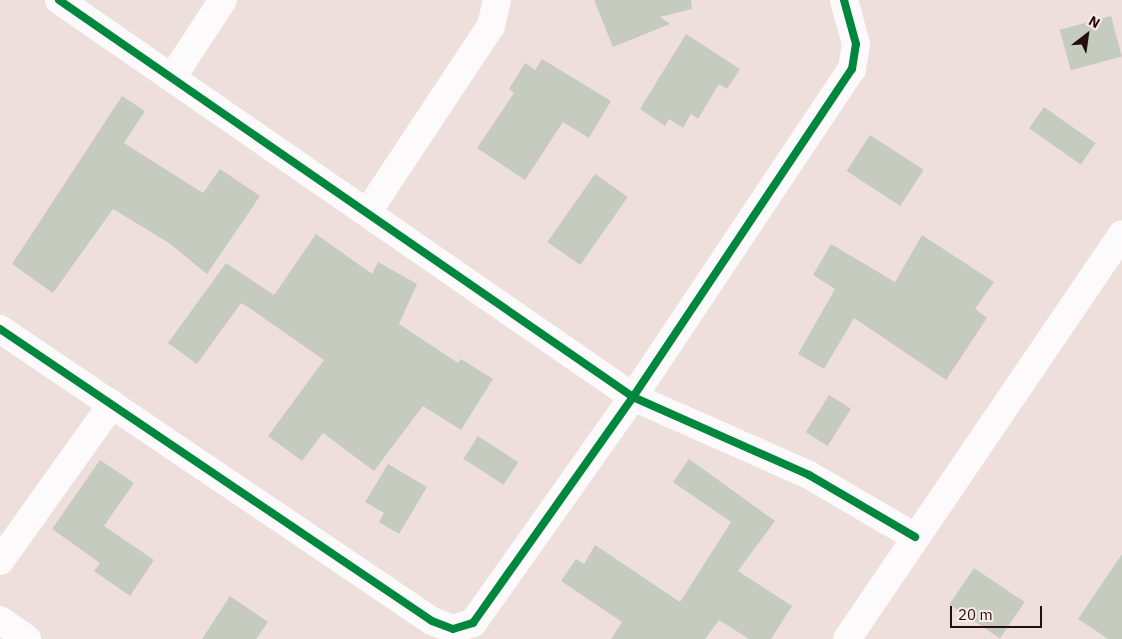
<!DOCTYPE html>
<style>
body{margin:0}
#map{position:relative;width:1122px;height:639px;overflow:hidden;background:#eedfdd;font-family:"IBM Plex Sans",sans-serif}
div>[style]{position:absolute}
.building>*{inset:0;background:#c5cbbf;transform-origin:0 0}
.minor>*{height:28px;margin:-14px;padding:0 14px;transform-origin:14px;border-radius:14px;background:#fcfafa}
.cycleway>*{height:8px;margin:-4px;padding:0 4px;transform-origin:4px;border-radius:4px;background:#00873e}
span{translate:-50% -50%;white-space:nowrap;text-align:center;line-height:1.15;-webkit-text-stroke:4px #f9eae8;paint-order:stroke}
.north{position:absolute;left:1062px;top:10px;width:50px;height:50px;-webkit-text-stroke:4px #f9eae8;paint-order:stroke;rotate:30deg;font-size:14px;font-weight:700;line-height:20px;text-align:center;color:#250e0b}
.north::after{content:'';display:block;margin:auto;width:18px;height:22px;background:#250e0b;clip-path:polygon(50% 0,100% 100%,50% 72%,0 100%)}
.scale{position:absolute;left:950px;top:606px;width:92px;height:22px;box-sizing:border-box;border:2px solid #250e0b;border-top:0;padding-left:6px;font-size:15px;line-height:18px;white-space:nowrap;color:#250e0b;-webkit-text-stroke:4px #f9eae8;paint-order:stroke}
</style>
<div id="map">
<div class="building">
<i style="clip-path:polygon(594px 0,691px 0,692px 9px,660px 17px,670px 24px,613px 47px)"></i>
<i style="left:1111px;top:16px;width:42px;height:53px;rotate:75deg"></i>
<i style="clip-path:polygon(686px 34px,740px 69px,727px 89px,719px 84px,698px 119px,691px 114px,683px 128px,669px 119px,665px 126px,640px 109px)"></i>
<i style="clip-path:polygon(542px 59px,611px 101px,589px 138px,563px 122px,525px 180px,477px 148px,514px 93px,509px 89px,525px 63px,535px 70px)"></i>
<i style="clip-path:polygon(122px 96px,145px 111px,124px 143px,203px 193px,220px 169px,260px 196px,207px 274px,169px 243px,113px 209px,53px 293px,12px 264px)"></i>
<i style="left:1044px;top:107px;width:63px;height:26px;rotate:35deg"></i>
<i style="left:870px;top:135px;width:64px;height:43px;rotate:33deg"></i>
<i style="left:595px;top:174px;width:40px;height:83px;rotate:35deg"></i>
<i style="clip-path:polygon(316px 234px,372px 274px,378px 262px,417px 284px,399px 324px,458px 363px,461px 359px,493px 379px,461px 430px,423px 406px,374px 471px,323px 433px,302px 461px,268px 436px,324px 360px,248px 307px,241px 303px,197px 364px,168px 343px,226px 263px,274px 295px)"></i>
<i style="clip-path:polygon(922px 235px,994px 282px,975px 309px,987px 318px,946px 380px,854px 318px,824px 369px,798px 354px,835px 289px,813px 275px,831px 244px,895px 282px)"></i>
<i style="left:829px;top:395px;width:26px;height:44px;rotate:32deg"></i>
<i style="left:478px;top:436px;width:48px;height:27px;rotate:33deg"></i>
<i style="clip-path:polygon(689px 459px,775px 521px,738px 571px,792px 606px,771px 639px,749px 639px,719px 620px,705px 639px,611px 639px,622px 622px,561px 581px,576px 559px,584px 564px,595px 545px,680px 602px,731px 522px,673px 482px)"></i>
<i style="clip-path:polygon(100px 460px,134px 483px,104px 526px,154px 560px,130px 596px,94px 571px,100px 563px,52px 529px)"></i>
<i style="clip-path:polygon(388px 464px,427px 487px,399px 534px,379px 522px,384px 513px,365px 502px)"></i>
<i style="clip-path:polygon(1122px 554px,1122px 639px,1108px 639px,1078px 619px)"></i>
<i style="left:974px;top:568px;width:61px;height:44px;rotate:34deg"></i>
<i style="clip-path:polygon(230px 596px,268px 622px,256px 639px,202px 639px)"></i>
</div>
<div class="minor">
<i style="left:59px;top:0;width:698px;rotate:34.67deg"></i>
<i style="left:633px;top:397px;width:193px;rotate:23.9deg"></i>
<i style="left:809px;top:475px;width:123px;rotate:30.3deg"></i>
<i style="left:173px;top:76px;width:91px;rotate:-56.7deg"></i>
<i style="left:369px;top:210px;width:221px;rotate:-56.5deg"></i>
<i style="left:491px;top:26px;width:27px;rotate:-77deg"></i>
<i style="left:0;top:329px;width:521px;rotate:34.06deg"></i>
<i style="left:432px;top:621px;width:22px;rotate:21deg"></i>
<i style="left:453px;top:629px;width:21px;rotate:-17deg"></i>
<i style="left:473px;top:623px;width:277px;rotate:-54.7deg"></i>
<i style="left:633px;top:397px;width:394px;rotate:-56.3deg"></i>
<i style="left:852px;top:69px;width:25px;rotate:-81deg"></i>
<i style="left:856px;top:44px;width:46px;rotate:-105.3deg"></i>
<i style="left:0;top:561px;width:193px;rotate:-54.5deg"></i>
<i style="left:0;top:620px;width:33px;rotate:35deg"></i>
<i style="left:847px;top:639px;width:489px;rotate:-55.8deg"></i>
</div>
<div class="cycleway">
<i style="left:59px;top:0;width:698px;rotate:34.67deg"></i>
<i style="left:633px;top:397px;width:193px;rotate:23.9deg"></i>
<i style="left:809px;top:475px;width:123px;rotate:30.3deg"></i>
<i style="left:0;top:329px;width:521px;rotate:34.06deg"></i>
<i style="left:432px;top:621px;width:22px;rotate:21deg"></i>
<i style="left:453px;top:629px;width:21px;rotate:-17deg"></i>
<i style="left:473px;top:623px;width:277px;rotate:-54.7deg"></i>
<i style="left:633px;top:397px;width:394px;rotate:-56.3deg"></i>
<i style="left:852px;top:69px;width:25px;rotate:-81deg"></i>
<i style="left:856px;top:44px;width:46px;rotate:-105.3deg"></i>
</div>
<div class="north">N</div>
<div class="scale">20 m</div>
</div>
